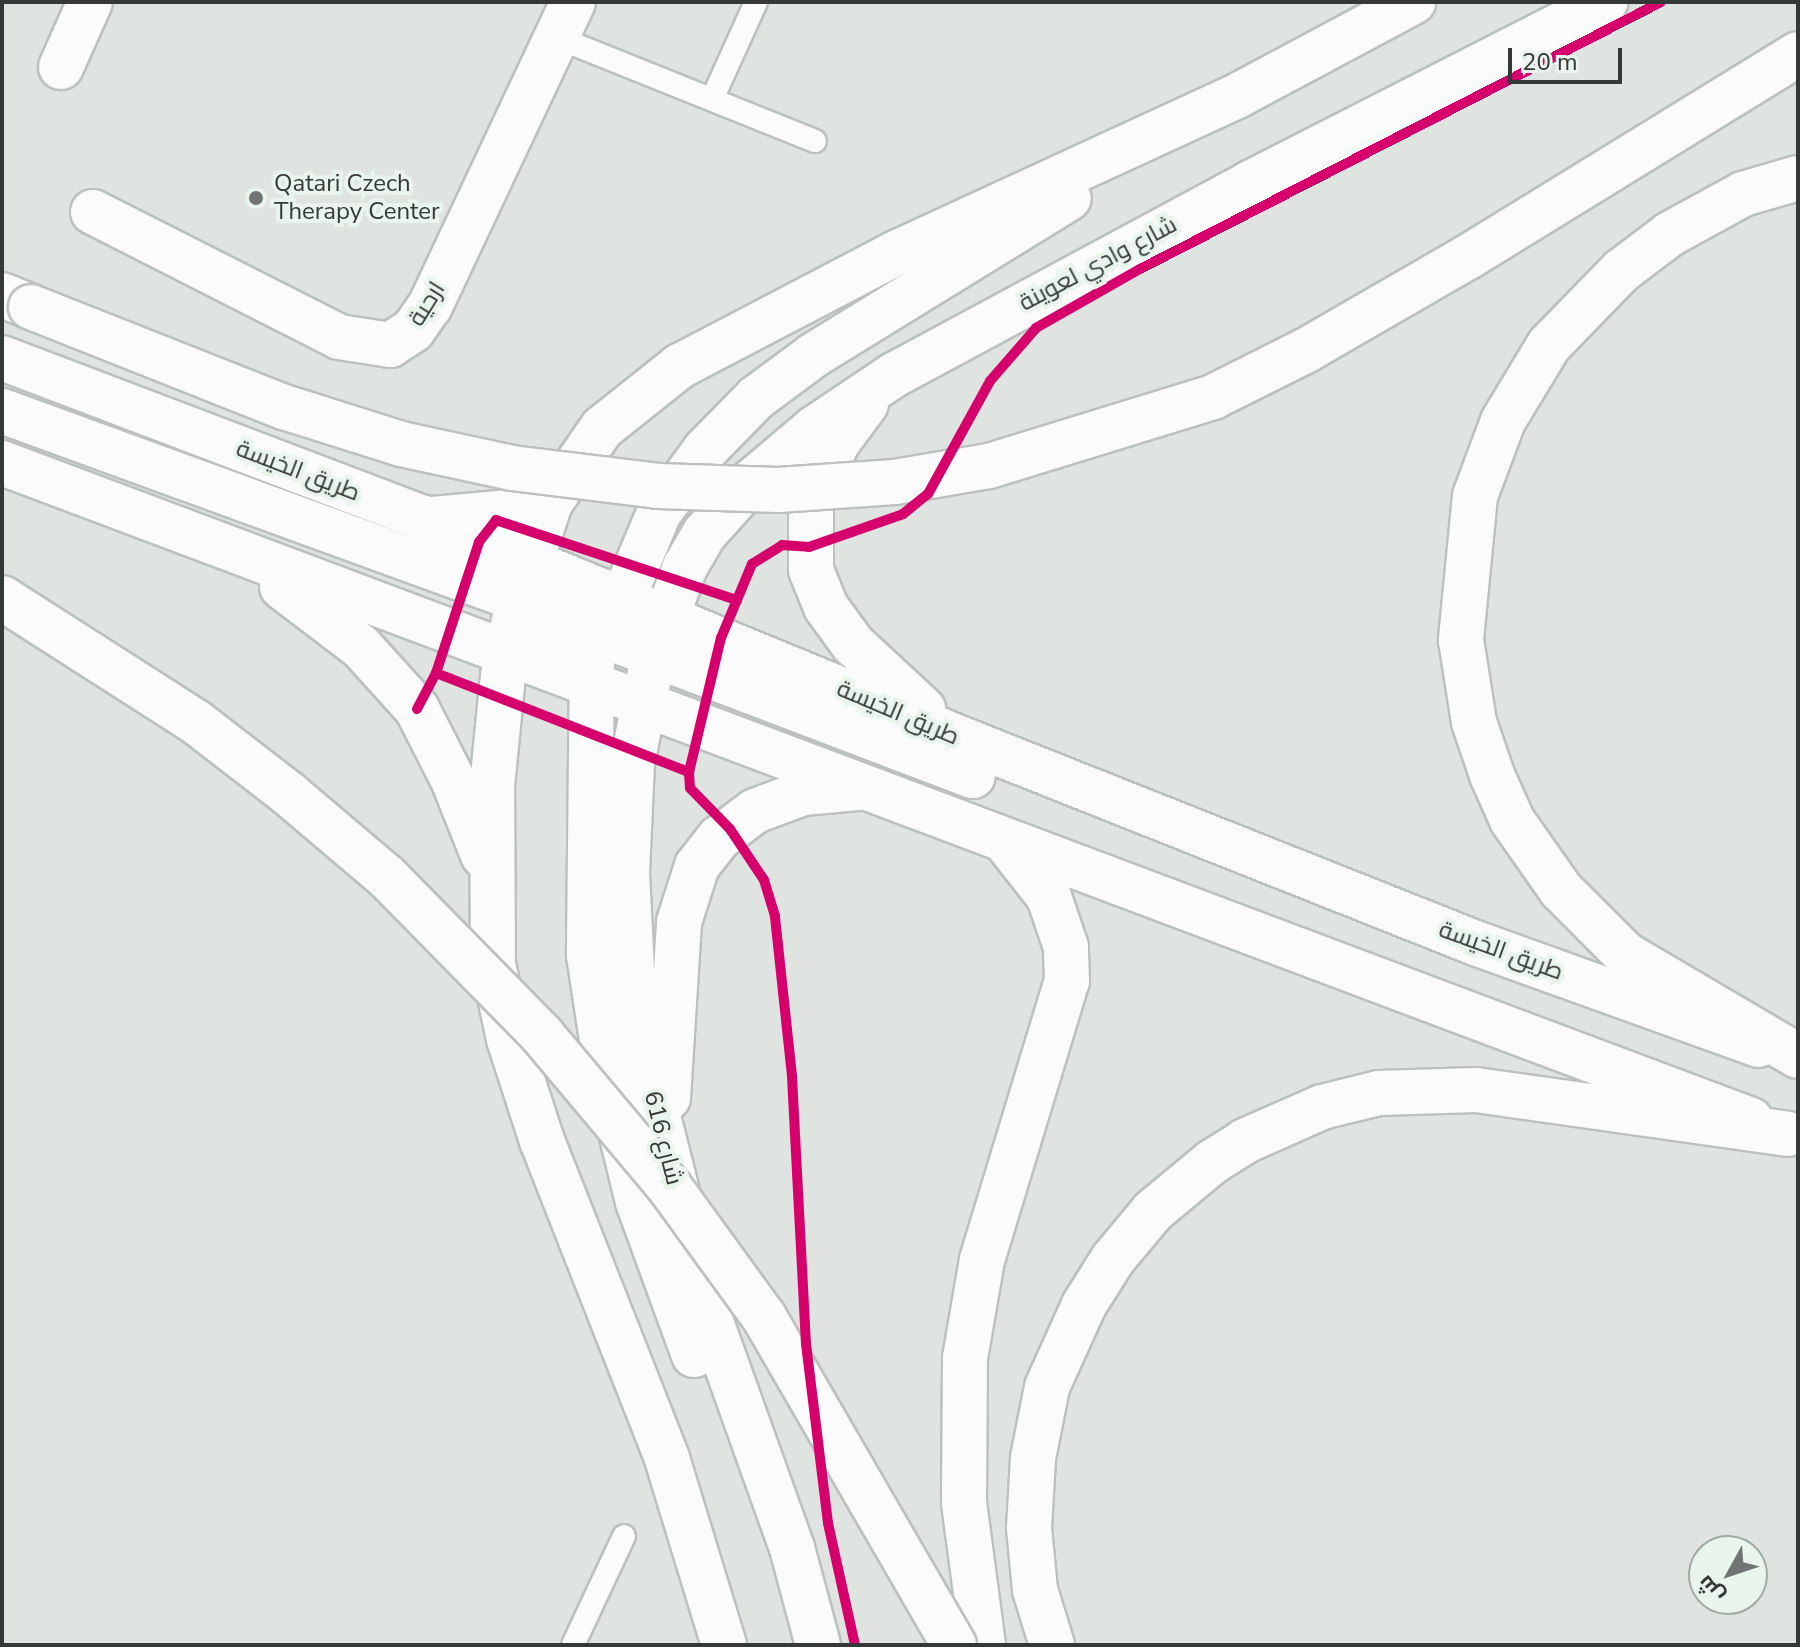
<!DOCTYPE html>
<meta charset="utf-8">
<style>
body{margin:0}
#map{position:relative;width:1800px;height:1647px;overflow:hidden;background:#dfe4e1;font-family:"Nunito Sans",Cairo,sans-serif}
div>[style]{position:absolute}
.roads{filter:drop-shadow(2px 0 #bcc0be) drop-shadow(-2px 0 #bcc0be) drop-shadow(0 2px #bcc0be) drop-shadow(0 -2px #bcc0be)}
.service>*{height:22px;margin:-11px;padding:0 11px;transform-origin:11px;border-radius:11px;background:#fafbfa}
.minor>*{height:44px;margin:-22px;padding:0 22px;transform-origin:22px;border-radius:22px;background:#fafbfa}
.secondary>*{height:44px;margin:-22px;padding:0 22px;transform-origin:22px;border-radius:22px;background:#fafbfa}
.motorway>*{height:44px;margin:-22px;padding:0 22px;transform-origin:22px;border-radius:22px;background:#fafbfa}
.bridges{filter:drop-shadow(2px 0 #bcc0be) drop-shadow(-2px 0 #bcc0be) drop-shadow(0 2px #bcc0be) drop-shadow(0 -2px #bcc0be)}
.motorway-bridge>*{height:44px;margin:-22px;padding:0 22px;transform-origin:22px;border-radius:22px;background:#fafbfa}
.cycleway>*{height:10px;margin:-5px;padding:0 5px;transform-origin:5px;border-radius:5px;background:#d6006c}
.dots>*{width:22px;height:22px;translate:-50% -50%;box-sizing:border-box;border:4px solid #e9f4ed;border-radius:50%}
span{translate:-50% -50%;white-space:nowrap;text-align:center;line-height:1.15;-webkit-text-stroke:8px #e9f4ed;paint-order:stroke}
.poi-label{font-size:24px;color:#343836}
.left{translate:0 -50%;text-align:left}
.street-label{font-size:24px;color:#343836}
.frame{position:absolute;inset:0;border:4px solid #343836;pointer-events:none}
.north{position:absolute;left:1688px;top:1535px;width:80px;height:80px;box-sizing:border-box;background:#e9f4ed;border:2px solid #a1a9a4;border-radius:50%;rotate:230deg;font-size:22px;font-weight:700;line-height:32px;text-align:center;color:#343836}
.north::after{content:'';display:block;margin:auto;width:28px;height:36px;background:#707472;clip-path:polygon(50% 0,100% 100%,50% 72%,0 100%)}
.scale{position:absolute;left:1508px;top:48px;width:114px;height:36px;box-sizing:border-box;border:4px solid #343836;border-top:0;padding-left:10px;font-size:24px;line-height:28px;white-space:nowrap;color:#343836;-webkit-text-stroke:6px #e9f4ed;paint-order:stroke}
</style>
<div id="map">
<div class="roads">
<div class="service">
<i style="left:556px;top:37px;width:279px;rotate:21.9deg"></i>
<i style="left:713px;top:97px;width:104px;rotate:-65.6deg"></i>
<i style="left:573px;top:1645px;width:120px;rotate:-64.9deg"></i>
</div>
<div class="minor">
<i style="left:61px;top:67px;width:71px;rotate:-66deg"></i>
<i style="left:93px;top:212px;width:276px;rotate:26.9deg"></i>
<i style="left:339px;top:337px;width:52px;rotate:8.9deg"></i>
<i style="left:390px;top:345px;width:27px;rotate:-33deg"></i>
<i style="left:413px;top:330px;width:29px;rotate:-55deg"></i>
<i style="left:430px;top:306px;width:336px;rotate:-64.8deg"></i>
</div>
<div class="secondary">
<i style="left:2px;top:358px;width:451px;rotate:20.8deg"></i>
<i style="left:424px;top:518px;width:578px;rotate:22.35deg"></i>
<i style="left:959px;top:738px;width:558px;rotate:21.65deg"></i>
<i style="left:1478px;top:944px;width:298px;rotate:19.8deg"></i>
<i style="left:866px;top:404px;width:49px;rotate:126.6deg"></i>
<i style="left:837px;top:443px;width:64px;rotate:113.8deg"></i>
<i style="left:811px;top:502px;width:68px;rotate:90deg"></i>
<i style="left:811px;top:570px;width:40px;rotate:68deg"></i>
<i style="left:826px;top:607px;width:46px;rotate:53.9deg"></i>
<i style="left:853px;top:644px;width:96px;rotate:42.9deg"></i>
<i style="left:2px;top:411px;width:578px;rotate:20.03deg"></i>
<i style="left:2px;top:463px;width:1868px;rotate:20.59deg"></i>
<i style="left:433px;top:519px;width:75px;rotate:-5.3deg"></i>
<i style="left:508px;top:512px;width:61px;rotate:-30.3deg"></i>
<i style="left:536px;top:570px;width:41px;rotate:43deg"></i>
<i style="left:566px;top:598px;width:64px;rotate:66.2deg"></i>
<i style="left:592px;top:657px;width:298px;rotate:90.6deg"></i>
<i style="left:589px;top:955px;width:125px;rotate:81.3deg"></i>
<i style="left:608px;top:1079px;width:127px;rotate:76.3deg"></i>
<i style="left:638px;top:1202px;width:163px;rotate:69.9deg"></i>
<i style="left:282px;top:587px;width:99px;rotate:37.2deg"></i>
<i style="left:361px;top:647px;width:84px;rotate:47.9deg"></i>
<i style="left:417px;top:709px;width:82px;rotate:63.1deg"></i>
<i style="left:454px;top:782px;width:79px;rotate:68.3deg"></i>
<i style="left:611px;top:627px;width:124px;rotate:-67.2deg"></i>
<i style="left:659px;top:513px;width:78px;rotate:-53.9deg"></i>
<i style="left:705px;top:450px;width:73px;rotate:-45.6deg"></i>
<i style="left:756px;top:398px;width:72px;rotate:-36.6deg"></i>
<i style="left:814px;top:355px;width:299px;rotate:-31.6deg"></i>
<i style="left:508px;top:652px;width:44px;rotate:-27.1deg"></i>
<i style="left:547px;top:632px;width:49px;rotate:1.2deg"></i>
<i style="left:596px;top:633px;width:403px;rotate:20.8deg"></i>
<i style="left:668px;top:1098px;width:176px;rotate:-86.4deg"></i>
<i style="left:679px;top:922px;width:59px;rotate:-72.2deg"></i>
<i style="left:697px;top:866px;width:36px;rotate:-52deg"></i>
<i style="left:719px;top:838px;width:45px;rotate:-36.9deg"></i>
<i style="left:755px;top:811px;width:51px;rotate:-20.6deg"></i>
<i style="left:803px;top:793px;width:55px;rotate:-5.2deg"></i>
<i style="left:724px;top:1645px;width:195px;rotate:-107deg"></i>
<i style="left:667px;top:1458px;width:341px;rotate:-111.5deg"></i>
<i style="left:542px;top:1141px;width:107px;rotate:-107.9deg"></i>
<i style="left:509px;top:1039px;width:77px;rotate:-102deg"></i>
<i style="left:493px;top:964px;width:178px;rotate:-90.3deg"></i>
<i style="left:492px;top:786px;width:111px;rotate:-84.3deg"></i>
<i style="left:503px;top:676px;width:77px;rotate:-78.8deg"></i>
<i style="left:518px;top:600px;width:102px;rotate:-71.7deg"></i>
<i style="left:550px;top:503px;width:91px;rotate:-55.3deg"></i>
<i style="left:602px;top:428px;width:100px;rotate:-38.5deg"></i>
<i style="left:680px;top:366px;width:244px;rotate:-27.6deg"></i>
<i style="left:896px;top:253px;width:375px;rotate:-24.7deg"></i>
<i style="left:1237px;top:96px;width:200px;rotate:-28.1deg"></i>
<i style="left:818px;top:1645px;width:100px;rotate:-105deg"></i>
<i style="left:792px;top:1548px;width:249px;rotate:-109.7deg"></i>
<i style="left:708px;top:1314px;width:236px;rotate:-104.2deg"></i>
<i style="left:650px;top:1085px;width:96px;rotate:-100.3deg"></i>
<i style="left:633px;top:991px;width:118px;rotate:-92.9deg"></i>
<i style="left:627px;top:873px;width:109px;rotate:-87.4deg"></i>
<i style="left:632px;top:764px;width:114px;rotate:-78.9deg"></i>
<i style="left:654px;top:652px;width:90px;rotate:-70deg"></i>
<i style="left:685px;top:567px;width:39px;rotate:-60deg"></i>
<i style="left:705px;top:533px;width:69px;rotate:-48deg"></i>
<i style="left:751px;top:482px;width:84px;rotate:-40.2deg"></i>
<i style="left:815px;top:428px;width:95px;rotate:-33.9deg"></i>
<i style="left:894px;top:375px;width:404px;rotate:-28.3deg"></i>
<i style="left:1250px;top:183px;width:399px;rotate:-27deg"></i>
</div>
<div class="motorway">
<i style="left:1798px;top:178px;width:57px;rotate:163.8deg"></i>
<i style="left:1743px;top:194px;width:83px;rotate:151.3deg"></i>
<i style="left:1670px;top:234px;width:61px;rotate:142.9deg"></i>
<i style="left:1621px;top:271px;width:103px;rotate:134.2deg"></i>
<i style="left:1549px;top:345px;width:89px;rotate:121.2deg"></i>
<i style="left:1503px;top:421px;width:80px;rotate:110.5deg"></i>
<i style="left:1475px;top:496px;width:145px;rotate:95.6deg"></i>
<i style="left:1461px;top:640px;width:83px;rotate:81deg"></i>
<i style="left:1474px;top:722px;width:56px;rotate:71.2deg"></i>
<i style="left:1492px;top:775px;width:49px;rotate:66deg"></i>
<i style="left:1512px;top:820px;width:85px;rotate:55deg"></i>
<i style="left:1561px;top:890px;width:91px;rotate:45deg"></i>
<i style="left:1625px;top:954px;width:201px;rotate:30.5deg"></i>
<i style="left:2px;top:295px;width:31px;rotate:22deg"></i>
<i style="left:983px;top:1645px;width:144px;rotate:-97.6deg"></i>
<i style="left:964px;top:1502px;width:144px;rotate:-89.6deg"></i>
<i style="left:965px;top:1358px;width:99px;rotate:-80.2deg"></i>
<i style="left:982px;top:1260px;width:292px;rotate:-73.1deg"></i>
<i style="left:1067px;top:981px;width:34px;rotate:-92deg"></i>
<i style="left:1066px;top:947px;width:53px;rotate:-108.8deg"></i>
<i style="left:1049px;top:897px;width:70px;rotate:-128deg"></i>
<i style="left:1052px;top:1645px;width:58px;rotate:-107.2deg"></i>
<i style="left:1035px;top:1590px;width:62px;rotate:-95.5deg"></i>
<i style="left:1029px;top:1528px;width:70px;rotate:-86.7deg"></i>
<i style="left:1033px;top:1458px;width:72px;rotate:-78.8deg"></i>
<i style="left:1047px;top:1387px;width:90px;rotate:-65.7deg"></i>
<i style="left:1084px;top:1305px;width:54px;rotate:-57.8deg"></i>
<i style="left:1113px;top:1259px;width:62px;rotate:-50.2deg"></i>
<i style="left:1153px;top:1211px;width:77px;rotate:-39.7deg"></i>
<i style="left:1212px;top:1162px;width:39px;rotate:-32deg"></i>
<i style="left:1245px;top:1141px;width:84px;rotate:-23.8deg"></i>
<i style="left:1322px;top:1107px;width:59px;rotate:-13.8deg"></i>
<i style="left:1379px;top:1093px;width:97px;rotate:-1.8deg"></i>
<i style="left:1476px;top:1090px;width:315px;rotate:8deg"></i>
</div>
</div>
<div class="bridges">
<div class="motorway-bridge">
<i style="left:31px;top:307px;width:272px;rotate:21.6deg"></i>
<i style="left:284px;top:407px;width:123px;rotate:17.5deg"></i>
<i style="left:401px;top:444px;width:114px;rotate:12.2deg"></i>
<i style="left:512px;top:468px;width:147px;rotate:7deg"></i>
<i style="left:658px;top:486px;width:120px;rotate:1.9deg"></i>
<i style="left:778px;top:490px;width:117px;rotate:-3.9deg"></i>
<i style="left:895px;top:482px;width:95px;rotate:-9.7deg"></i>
<i style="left:989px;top:466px;width:234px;rotate:-17.1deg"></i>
<i style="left:1213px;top:397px;width:103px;rotate:-26.6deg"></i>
<i style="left:1305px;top:351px;width:188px;rotate:-30deg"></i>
<i style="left:1468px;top:257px;width:387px;rotate:-31.6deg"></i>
<i style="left:2px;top:598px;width:230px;rotate:32.6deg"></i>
<i style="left:196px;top:722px;width:118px;rotate:37.7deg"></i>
<i style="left:289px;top:794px;width:128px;rotate:40.3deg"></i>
<i style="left:387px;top:877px;width:221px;rotate:45.5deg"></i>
<i style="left:542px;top:1035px;width:196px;rotate:50deg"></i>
<i style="left:668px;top:1185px;width:163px;rotate:54deg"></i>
<i style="left:764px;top:1317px;width:379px;rotate:59.9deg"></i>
</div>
</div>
<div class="cycleway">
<i style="left:436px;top:673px;width:138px;rotate:-71.8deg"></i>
<i style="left:479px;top:542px;width:28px;rotate:-52deg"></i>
<i style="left:496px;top:520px;width:254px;rotate:18.4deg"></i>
<i style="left:417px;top:709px;width:41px;rotate:-62.2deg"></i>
<i style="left:436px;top:673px;width:272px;rotate:21.4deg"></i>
<i style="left:855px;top:1645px;width:125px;rotate:-102.5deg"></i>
<i style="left:828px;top:1523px;width:180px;rotate:-97deg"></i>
<i style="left:806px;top:1344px;width:268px;rotate:-93deg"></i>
<i style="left:792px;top:1076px;width:161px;rotate:-96.1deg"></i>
<i style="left:775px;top:916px;width:38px;rotate:-107deg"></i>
<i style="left:764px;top:880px;width:61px;rotate:-123.7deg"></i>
<i style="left:730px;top:829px;width:57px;rotate:-134.3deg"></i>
<i style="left:690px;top:788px;width:16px;rotate:-94deg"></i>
<i style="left:689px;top:772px;width:138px;rotate:-76.6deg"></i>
<i style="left:721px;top:638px;width:80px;rotate:-67.3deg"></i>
<i style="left:752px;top:564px;width:36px;rotate:-32deg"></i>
<i style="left:782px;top:545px;width:27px;rotate:4deg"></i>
<i style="left:809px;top:547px;width:100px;rotate:-19.3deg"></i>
<i style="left:903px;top:514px;width:32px;rotate:-39deg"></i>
<i style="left:928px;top:494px;width:129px;rotate:-61.2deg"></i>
<i style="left:990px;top:381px;width:70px;rotate:-49deg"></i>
<i style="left:1036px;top:328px;width:120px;rotate:-29.6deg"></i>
<i style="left:1140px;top:269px;width:585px;rotate:-27.13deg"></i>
</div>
<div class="dots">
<i style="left:256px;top:198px;background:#707472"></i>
</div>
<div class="poi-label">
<span class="left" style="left:274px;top:198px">Qatari Czech<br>Therapy Center</span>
</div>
<div class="street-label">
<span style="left:1098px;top:264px;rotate:-28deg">شارع وادي لعوينة</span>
<span style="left:427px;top:304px;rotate:-58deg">ارحية</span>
<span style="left:298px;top:471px;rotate:21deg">طريق الخيسة</span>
<span style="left:898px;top:713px;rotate:23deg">طريق الخيسة</span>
<span style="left:1501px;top:951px;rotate:20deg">طريق الخيسة</span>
<span style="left:663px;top:1138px;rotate:76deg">شارع 616</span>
</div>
<div class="frame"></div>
<div class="north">ش</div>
<div class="scale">20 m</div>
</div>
